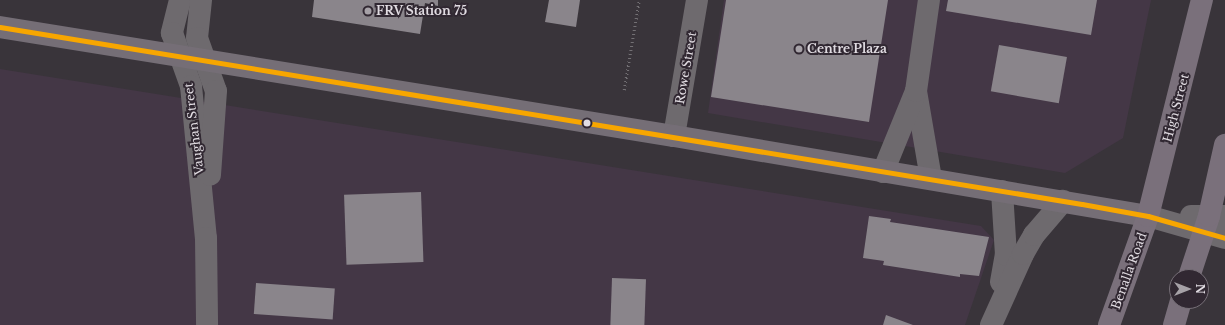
<!DOCTYPE html>
<style>
body{margin:0}
#map{position:relative;width:1225px;height:325px;overflow:hidden;background:#39343a;font-family:"Libre Baskerville",serif}
div>[style]{position:absolute}
.built>*{inset:0;background:#443746}
.building>*{inset:0;background:#8a858b;transform-origin:0 0}
.path>*{height:2.5px;margin-top:-1.25px;transform-origin:0;background:repeating-linear-gradient(90deg,#737074 0 1px,transparent 0 4px)}
.minor>*{height:22px;margin:-11px;padding:0 11px;transform-origin:11px;border-radius:11px;background:#6e6a6e}
.major>*{height:22px;margin:-11px;padding:0 11px;transform-origin:11px;border-radius:11px;background:#756e76}
.highway>*{height:22px;margin:-11px;padding:0 11px;transform-origin:11px;border-radius:11px;background:#7a707b}
.bus-1>*{height:5px;margin:-2.5px;padding:0 2.5px;transform-origin:2.5px;border-radius:2.5px;background:#f7a600}
.dots>*{width:11px;height:11px;translate:-50% -50%;box-sizing:border-box;border:2px solid #312832;border-radius:50%}
span{translate:-50% -50%;white-space:nowrap;text-align:center;line-height:1.15;-webkit-text-stroke:4px #312832;paint-order:stroke}
.poi-label{font-size:12px;color:#e1dce2;font-weight:700}
.left{translate:0 -50%;text-align:left}
.street-label{font-size:12px;color:#e1dce2}
.north{position:absolute;left:1169px;top:269px;width:40px;height:40px;box-sizing:border-box;background:#312832;border:1px solid #777078;border-radius:50%;rotate:90deg;font-size:11px;font-weight:700;line-height:16px;text-align:center;color:#e1dce2}
.north::after{content:'';display:block;margin:auto;width:14px;height:18px;background:#a6a1a7;clip-path:polygon(50% 0,100% 100%,50% 72%,0 100%)}
</style>
<div id="map">
<div class="built">
<i style="clip-path:polygon(724px 0,1151px 0,1123px 138px,1065px 173px,708px 113px)"></i>
<i style="clip-path:polygon(0 69px,981px 226px,994px 240px,965px 325px,0 325px)"></i>
</div>
<div class="building">
<i style="clip-path:polygon(314px 0,438px 0,438px 6px,425px 3px,420px 34px,312px 17px)"></i>
<i style="clip-path:polygon(549px 0,580px 0,576px 27px,545px 22px)"></i>
<i style="clip-path:polygon(726px 0,888px 0,869px 122px,711px 97px)"></i>
<i style="clip-path:polygon(948px 0,1097px 0,1091px 35px,946px 11px)"></i>
<i style="left:999px;top:45px;width:69px;height:47px;rotate:10deg"></i>
<i style="left:421px;top:192px;width:70px;height:77px;rotate:88deg"></i>
<i style="clip-path:polygon(869px 216px,891px 219px,890px 222px,989px 237px,979px 276px,960px 274px,960px 277px,883px 265px,884px 261px,863px 258px)"></i>
<i style="left:612px;top:278px;width:34px;height:47px;rotate:2deg"></i>
<i style="left:256px;top:283px;width:79px;height:31px;rotate:4deg"></i>
<i style="clip-path:polygon(886px 315px,913px 325px,883px 325px)"></i>
</div>
<div class="path">
<i style="left:624px;top:90px;width:91px;rotate:-80.5deg"></i>
</div>
<div class="minor">
<i style="left:180px;top:0;width:34px;rotate:104deg"></i>
<i style="left:172px;top:33px;width:56px;rotate:70.3deg"></i>
<i style="left:191px;top:86px;width:153px;rotate:84.4deg"></i>
<i style="left:206px;top:238px;width:87px;rotate:89.3deg"></i>
<i style="left:201px;top:0;width:38px;rotate:96deg"></i>
<i style="left:197px;top:38px;width:56px;rotate:70.3deg"></i>
<i style="left:216px;top:91px;width:84px;rotate:94.1deg"></i>
<i style="left:916px;top:91px;width:89px;rotate:80.3deg"></i>
<i style="left:674px;top:136px;width:138px;rotate:-80.4deg"></i>
<i style="left:883px;top:172px;width:87px;rotate:-67.8deg"></i>
<i style="left:916px;top:91px;width:92px;rotate:-81.9deg"></i>
<i style="left:1148px;top:216px;width:80px;rotate:15.9deg"></i>
<i style="left:1191px;top:216px;width:34px"></i>
<i style="left:1001px;top:282px;width:27px;rotate:-80deg"></i>
<i style="left:1006px;top:255px;width:64px;rotate:-93.6deg"></i>
<i style="left:991px;top:325px;width:78px;rotate:-65.7deg"></i>
<i style="left:1023px;top:254px;width:22px;rotate:-60deg"></i>
<i style="left:1034px;top:235px;width:45px;rotate:-49.5deg"></i>
</div>
<div class="major">
<i style="left:0;top:27px;width:683px;rotate:9.19deg"></i>
<i style="left:674px;top:136px;width:481px;rotate:9.6deg"></i>
</div>
<div class="highway">
<i style="left:1189px;top:277px;width:64px;rotate:-71.8deg"></i>
<i style="left:1209px;top:216px;width:73px;rotate:-77.3deg"></i>
<i style="left:1109px;top:325px;width:116px;rotate:-70.3deg"></i>
<i style="left:1148px;top:216px;width:223px;rotate:-76deg"></i>
<i style="left:1174px;top:325px;width:25px;rotate:-74deg"></i>
</div>
<div class="bus-1">
<i style="left:0;top:27px;width:1096px;rotate:9.29deg"></i>
<i style="left:1082px;top:204px;width:67px;rotate:10.3deg"></i>
<i style="left:1148px;top:216px;width:80px;rotate:15.9deg"></i>
</div>
<div class="dots">
<i style="left:368px;top:11px;background:#a6a1a7"></i>
<i style="left:799px;top:49px;background:#a6a1a7"></i>
<i style="left:587px;top:123px;background:#e1dce2"></i>
</div>
<div class="poi-label">
<span class="left" style="left:376px;top:11px">FRV Station 75</span>
<span class="left" style="left:807px;top:49px">Centre Plaza</span>
</div>
<div class="street-label">
<span style="left:686px;top:68px;rotate:-80deg">Rowe Street</span>
<span style="left:1176px;top:108px;rotate:-75deg">High Street</span>
<span style="left:194px;top:129px;rotate:-97deg">Vaughan Street</span>
<span style="left:1129px;top:271px;rotate:-70deg">Benalla Road</span>
</div>
<div class="north">N</div>
</div>
